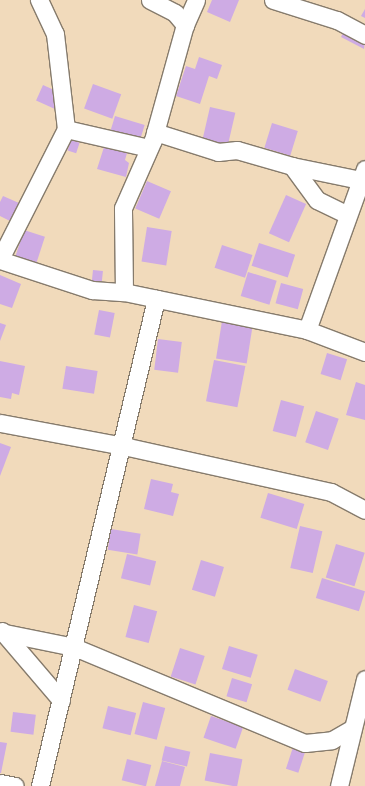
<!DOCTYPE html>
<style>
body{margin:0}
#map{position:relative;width:365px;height:786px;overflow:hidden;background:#f1dabb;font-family:Caveat,sans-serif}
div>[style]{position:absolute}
.building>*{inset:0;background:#ceabe4;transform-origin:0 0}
.roads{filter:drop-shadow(1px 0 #867b6c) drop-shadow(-1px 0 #867b6c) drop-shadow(0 1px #867b6c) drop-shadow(0 -1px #867b6c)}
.minor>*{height:17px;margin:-8.5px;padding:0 8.5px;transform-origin:8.5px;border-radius:8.5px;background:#fff}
span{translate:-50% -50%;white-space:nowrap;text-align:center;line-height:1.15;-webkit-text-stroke:3.5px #fbf7ec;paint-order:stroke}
</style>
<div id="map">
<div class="building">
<i style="clip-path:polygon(212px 0,239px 0,230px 22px,207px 12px)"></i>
<i style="clip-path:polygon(365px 9px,365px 18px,361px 16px)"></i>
<i style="clip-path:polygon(345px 29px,365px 40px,364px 49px,341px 37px)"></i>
<i style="clip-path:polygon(199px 57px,222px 65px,217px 79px,209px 76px,200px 104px,176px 96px,186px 66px,195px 69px)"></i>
<i style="left:93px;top:84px;width:30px;height:26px;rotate:20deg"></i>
<i style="left:43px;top:85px;width:20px;height:17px;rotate:24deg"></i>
<i style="left:210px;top:107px;width:26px;height:34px;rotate:13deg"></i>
<i style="left:115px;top:116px;width:31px;height:17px;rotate:17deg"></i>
<i style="left:272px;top:123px;width:27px;height:26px;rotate:17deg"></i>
<i style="left:71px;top:140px;width:9px;height:11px;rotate:18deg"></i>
<i style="clip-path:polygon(104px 147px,127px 153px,125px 160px,129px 163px,126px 177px,97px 169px)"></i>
<i style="left:147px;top:181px;width:26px;height:30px;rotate:23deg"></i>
<i style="left:286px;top:195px;width:22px;height:42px;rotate:24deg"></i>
<i style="clip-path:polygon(3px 196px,19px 203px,10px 221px,0 216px,0 202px)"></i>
<i style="left:147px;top:227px;width:25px;height:35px;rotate:9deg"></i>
<i style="left:24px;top:230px;width:22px;height:33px;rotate:18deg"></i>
<i style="left:259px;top:243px;width:38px;height:24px;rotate:18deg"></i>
<i style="left:222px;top:245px;width:32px;height:24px;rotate:18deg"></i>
<i style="left:93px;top:270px;width:10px;height:14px;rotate:6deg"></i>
<i style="left:248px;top:272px;width:30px;height:25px;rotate:17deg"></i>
<i style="clip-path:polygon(0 275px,21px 284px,12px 308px,0 304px)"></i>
<i style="left:281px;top:283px;width:23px;height:21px;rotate:15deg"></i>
<i style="left:99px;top:310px;width:16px;height:25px;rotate:11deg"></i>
<i style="left:222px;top:321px;width:31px;height:38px;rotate:9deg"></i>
<i style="clip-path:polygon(0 323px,6px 325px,0 341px)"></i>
<i style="left:158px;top:339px;width:24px;height:31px;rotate:7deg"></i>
<i style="left:327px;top:353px;width:21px;height:22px;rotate:17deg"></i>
<i style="left:214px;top:360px;width:32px;height:42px;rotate:11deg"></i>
<i style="clip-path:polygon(0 361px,25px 366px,19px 395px,12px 393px,11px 399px,0 397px)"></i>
<i style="left:66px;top:366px;width:32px;height:23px;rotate:9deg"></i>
<i style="clip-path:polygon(356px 382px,365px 385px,365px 420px,346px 415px)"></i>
<i style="left:281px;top:400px;width:24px;height:32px;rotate:15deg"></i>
<i style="left:316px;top:411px;width:24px;height:33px;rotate:19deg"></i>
<i style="clip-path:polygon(0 443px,11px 447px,0 476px)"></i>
<i style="clip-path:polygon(151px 479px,173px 484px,171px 492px,179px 494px,173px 516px,144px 509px)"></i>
<i style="left:268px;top:493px;width:38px;height:26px;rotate:17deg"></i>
<i style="left:300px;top:526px;width:23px;height:43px;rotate:13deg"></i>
<i style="left:111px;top:529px;width:30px;height:21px;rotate:9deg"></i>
<i style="left:336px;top:544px;width:30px;height:35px;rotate:17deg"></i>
<i style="left:127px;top:554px;width:30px;height:25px;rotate:14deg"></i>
<i style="left:201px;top:560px;width:24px;height:31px;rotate:17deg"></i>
<i style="left:322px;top:578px;width:45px;height:21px;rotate:17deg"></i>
<i style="left:134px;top:605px;width:24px;height:33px;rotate:15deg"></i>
<i style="left:229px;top:646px;width:30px;height:24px;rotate:17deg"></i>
<i style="left:180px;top:648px;width:26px;height:30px;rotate:18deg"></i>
<i style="left:295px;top:669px;width:35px;height:22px;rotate:20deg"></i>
<i style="left:232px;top:678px;width:21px;height:19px;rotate:17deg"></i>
<i style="left:143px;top:702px;width:23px;height:33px;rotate:15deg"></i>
<i style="left:108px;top:706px;width:29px;height:23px;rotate:14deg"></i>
<i style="left:13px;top:712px;width:23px;height:20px;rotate:7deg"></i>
<i style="left:211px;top:716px;width:34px;height:23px;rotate:19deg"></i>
<i style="clip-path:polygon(0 742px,7px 743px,1px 773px,0 773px)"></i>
<i style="left:294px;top:744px;width:13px;height:26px;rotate:18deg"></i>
<i style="left:165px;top:746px;width:26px;height:15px;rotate:13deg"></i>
<i style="left:210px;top:753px;width:33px;height:28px;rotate:11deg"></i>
<i style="left:127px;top:759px;width:25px;height:22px;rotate:14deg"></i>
<i style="clip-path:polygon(162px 761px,185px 767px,180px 786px,155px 786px)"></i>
</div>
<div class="roads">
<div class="minor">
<i style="left:150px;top:0;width:28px;rotate:27deg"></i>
<i style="left:175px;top:13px;width:16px;rotate:50deg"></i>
<i style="left:273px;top:0;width:67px;rotate:17.4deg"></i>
<i style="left:337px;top:20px;width:32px;rotate:28deg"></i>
<i style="left:66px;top:129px;width:85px;rotate:12.9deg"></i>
<i style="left:155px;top:132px;width:66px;rotate:17.6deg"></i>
<i style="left:218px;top:152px;width:19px;rotate:-6deg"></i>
<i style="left:237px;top:150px;width:57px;rotate:16.2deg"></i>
<i style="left:292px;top:166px;width:69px;rotate:11.6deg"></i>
<i style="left:292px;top:166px;width:42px;rotate:53.7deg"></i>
<i style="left:317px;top:200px;width:34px;rotate:26deg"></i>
<i style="left:0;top:259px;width:146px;rotate:-63.1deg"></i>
<i style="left:66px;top:129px;width:96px;rotate:-96.6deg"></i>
<i style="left:55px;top:34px;width:38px;rotate:-115deg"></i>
<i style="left:0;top:260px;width:97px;rotate:18.1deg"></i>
<i style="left:92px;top:290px;width:32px;rotate:4deg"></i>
<i style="left:124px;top:292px;width:187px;rotate:11.7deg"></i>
<i style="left:307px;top:330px;width:62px;rotate:20.8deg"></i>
<i style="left:124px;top:292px;width:84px;rotate:-90.7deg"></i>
<i style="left:123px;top:208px;width:74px;rotate:-66.2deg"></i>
<i style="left:153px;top:140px;width:119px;rotate:-74.5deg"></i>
<i style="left:185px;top:25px;width:27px;rotate:-66deg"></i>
<i style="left:307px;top:330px;width:171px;rotate:-70.2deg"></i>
<i style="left:0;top:423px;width:130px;rotate:10.6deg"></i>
<i style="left:128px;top:447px;width:208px;rotate:12.5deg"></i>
<i style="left:331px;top:492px;width:38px;rotate:28deg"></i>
<i style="left:2px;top:631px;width:91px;rotate:49.5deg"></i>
<i style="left:0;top:632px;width:76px;rotate:11.5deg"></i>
<i style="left:74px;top:647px;width:250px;rotate:22.6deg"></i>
<i style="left:305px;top:743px;width:27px;rotate:-6deg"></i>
<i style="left:332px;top:740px;width:22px;rotate:-30deg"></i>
<i style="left:0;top:783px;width:15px;rotate:11deg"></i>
<i style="left:40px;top:786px;width:501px;rotate:-76.6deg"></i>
<i style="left:339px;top:786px;width:110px;rotate:-76.3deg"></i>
</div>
</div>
</div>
